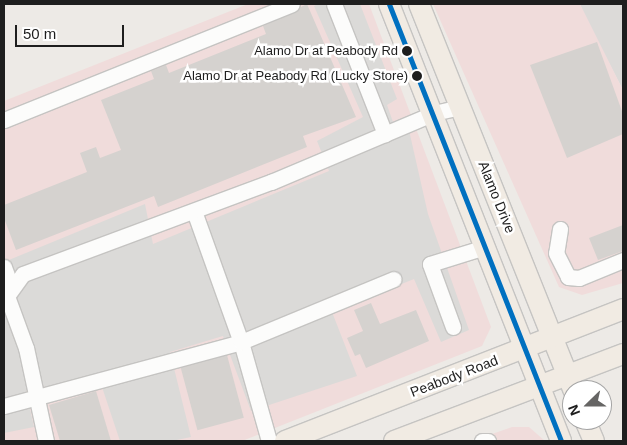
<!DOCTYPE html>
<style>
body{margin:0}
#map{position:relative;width:627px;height:445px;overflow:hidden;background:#edeae6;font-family:Helvetica,sans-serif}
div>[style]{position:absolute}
.residential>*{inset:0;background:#dcdad8}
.commercial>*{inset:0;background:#f0dcdb}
.religious>*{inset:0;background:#dbdad8}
.building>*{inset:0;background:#d5d2cf;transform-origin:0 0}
.roads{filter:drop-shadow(1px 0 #c5c4c2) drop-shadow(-1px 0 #c5c4c2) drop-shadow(0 1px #c5c4c2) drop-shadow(0 -1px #c5c4c2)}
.minor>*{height:15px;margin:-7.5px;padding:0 7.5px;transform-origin:7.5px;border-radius:7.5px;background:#fcfcfb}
.major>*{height:20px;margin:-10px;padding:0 10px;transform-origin:10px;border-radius:10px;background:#f1ebe3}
.bus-1>*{height:5px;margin:-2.5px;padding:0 2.5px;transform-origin:2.5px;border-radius:2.5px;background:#0070c0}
.dots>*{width:14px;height:14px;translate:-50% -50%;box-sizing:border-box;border:2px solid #fff;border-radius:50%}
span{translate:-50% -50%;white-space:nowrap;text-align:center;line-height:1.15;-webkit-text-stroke:5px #fff;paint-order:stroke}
.bus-label{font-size:13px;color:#1e1e1e}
.right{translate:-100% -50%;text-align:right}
.street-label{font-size:14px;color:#1e1e1e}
.frame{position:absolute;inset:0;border:5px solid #1e1e1e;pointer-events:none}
.north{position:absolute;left:562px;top:380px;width:50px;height:50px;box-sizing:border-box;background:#fff;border:1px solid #a5a5a5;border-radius:50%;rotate:248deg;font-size:14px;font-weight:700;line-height:20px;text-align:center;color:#1e1e1e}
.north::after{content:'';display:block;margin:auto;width:18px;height:22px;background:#666564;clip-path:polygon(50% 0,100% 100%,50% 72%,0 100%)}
.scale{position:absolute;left:15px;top:25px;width:109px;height:22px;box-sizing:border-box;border:2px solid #1e1e1e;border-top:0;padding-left:6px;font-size:15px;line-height:18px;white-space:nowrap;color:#1e1e1e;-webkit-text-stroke:4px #fff;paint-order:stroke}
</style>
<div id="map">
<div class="residential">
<i style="clip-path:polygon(580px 4px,623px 4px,623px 90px,584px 15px)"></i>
</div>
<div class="commercial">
<i style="clip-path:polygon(248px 4px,369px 4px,491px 327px,482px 346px,242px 441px,4px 441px,4px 101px)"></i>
<i style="clip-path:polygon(433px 4px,580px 4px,623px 90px,623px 283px,582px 295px,559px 287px)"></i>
<i style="clip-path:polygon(512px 427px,529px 427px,545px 441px,472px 441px)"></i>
</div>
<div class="religious">
<i style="clip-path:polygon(318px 4px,360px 4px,397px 99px,387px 105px,393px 122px,406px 117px,428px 214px,469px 330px,441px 342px,414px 279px,332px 312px,357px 376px,251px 411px,223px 336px,170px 352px,191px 437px,172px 441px,120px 441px,98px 375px,26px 391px,34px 427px,4px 433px,4px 262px,145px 204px,153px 244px,329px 171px,317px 141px,363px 117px,314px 6px)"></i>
</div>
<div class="building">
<i style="clip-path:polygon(307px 4px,356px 117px,303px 136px,307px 147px,158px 207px,154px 196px,16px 250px,4px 218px,4px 205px,87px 172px,80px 153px,96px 147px,100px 158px,121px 150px,101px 100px,154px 79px,151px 71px,166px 65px,169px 73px,266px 34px,263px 26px)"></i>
<i style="clip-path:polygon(597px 42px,623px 114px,623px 134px,567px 158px,530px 65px)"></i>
<i style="clip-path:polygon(623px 225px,623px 251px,598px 260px,589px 238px)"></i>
<i style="clip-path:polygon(371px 303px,380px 324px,416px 310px,429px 341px,366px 368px,360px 354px,355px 356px,347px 338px,363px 331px,354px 310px)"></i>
<i style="left:227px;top:355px;width:65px;height:48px;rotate:75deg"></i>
<i style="clip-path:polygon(96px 391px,111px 441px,60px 441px,49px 405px)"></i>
</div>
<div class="roads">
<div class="minor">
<i style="left:334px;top:4px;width:140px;rotate:68.6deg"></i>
<i style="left:4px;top:120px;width:310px;rotate:-21.9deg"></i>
<i style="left:194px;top:211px;width:139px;rotate:70.3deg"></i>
<i style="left:241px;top:342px;width:103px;rotate:74.2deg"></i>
<i style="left:560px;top:229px;width:24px;rotate:99deg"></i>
<i style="left:556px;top:253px;width:27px;rotate:63deg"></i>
<i style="left:568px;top:277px;width:11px;rotate:5deg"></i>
<i style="left:579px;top:278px;width:48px;rotate:-22.2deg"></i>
<i style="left:4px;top:267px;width:20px;rotate:70deg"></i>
<i style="left:453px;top:327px;width:67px;rotate:-110.1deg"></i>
<i style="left:430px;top:264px;width:58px;rotate:-17.2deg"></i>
<i style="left:4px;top:406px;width:245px;rotate:-15.1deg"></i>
<i style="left:241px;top:342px;width:165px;rotate:-22.4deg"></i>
<i style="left:46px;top:441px;width:95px;rotate:-102.1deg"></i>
<i style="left:26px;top:348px;width:55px;rotate:-110.1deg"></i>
<i style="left:7px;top:296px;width:27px;rotate:-54deg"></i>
<i style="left:23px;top:274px;width:265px;rotate:-20.4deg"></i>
<i style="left:271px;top:182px;width:177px;rotate:-22.9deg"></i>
<i style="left:434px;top:113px;width:28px;rotate:-13deg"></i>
<i style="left:482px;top:441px;width:6px"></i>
</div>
<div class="major">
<i style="left:389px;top:4px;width:470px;rotate:68.5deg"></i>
<i style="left:419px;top:4px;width:416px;rotate:68.2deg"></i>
<i style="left:585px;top:420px;width:23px;rotate:67deg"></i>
<i style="left:285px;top:441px;width:363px;rotate:-21.3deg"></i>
<i style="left:394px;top:441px;width:245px;rotate:-20.8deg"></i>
</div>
</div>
<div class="bus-1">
<i style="left:389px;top:4px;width:470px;rotate:68.5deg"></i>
</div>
<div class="dots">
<i style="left:407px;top:51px;background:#1e1e1e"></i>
<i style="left:417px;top:76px;background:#1e1e1e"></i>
</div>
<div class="bus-label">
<span class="right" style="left:398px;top:51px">Alamo Dr at Peabody Rd</span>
<span class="right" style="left:408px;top:76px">Alamo Dr at Peabody Rd (Lucky Store)</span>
</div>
<div class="street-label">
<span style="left:497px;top:197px;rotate:68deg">Alamo Drive</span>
<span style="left:454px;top:376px;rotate:-21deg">Peabody Road</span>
</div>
<div class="frame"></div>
<div class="north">N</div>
<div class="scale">50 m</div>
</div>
